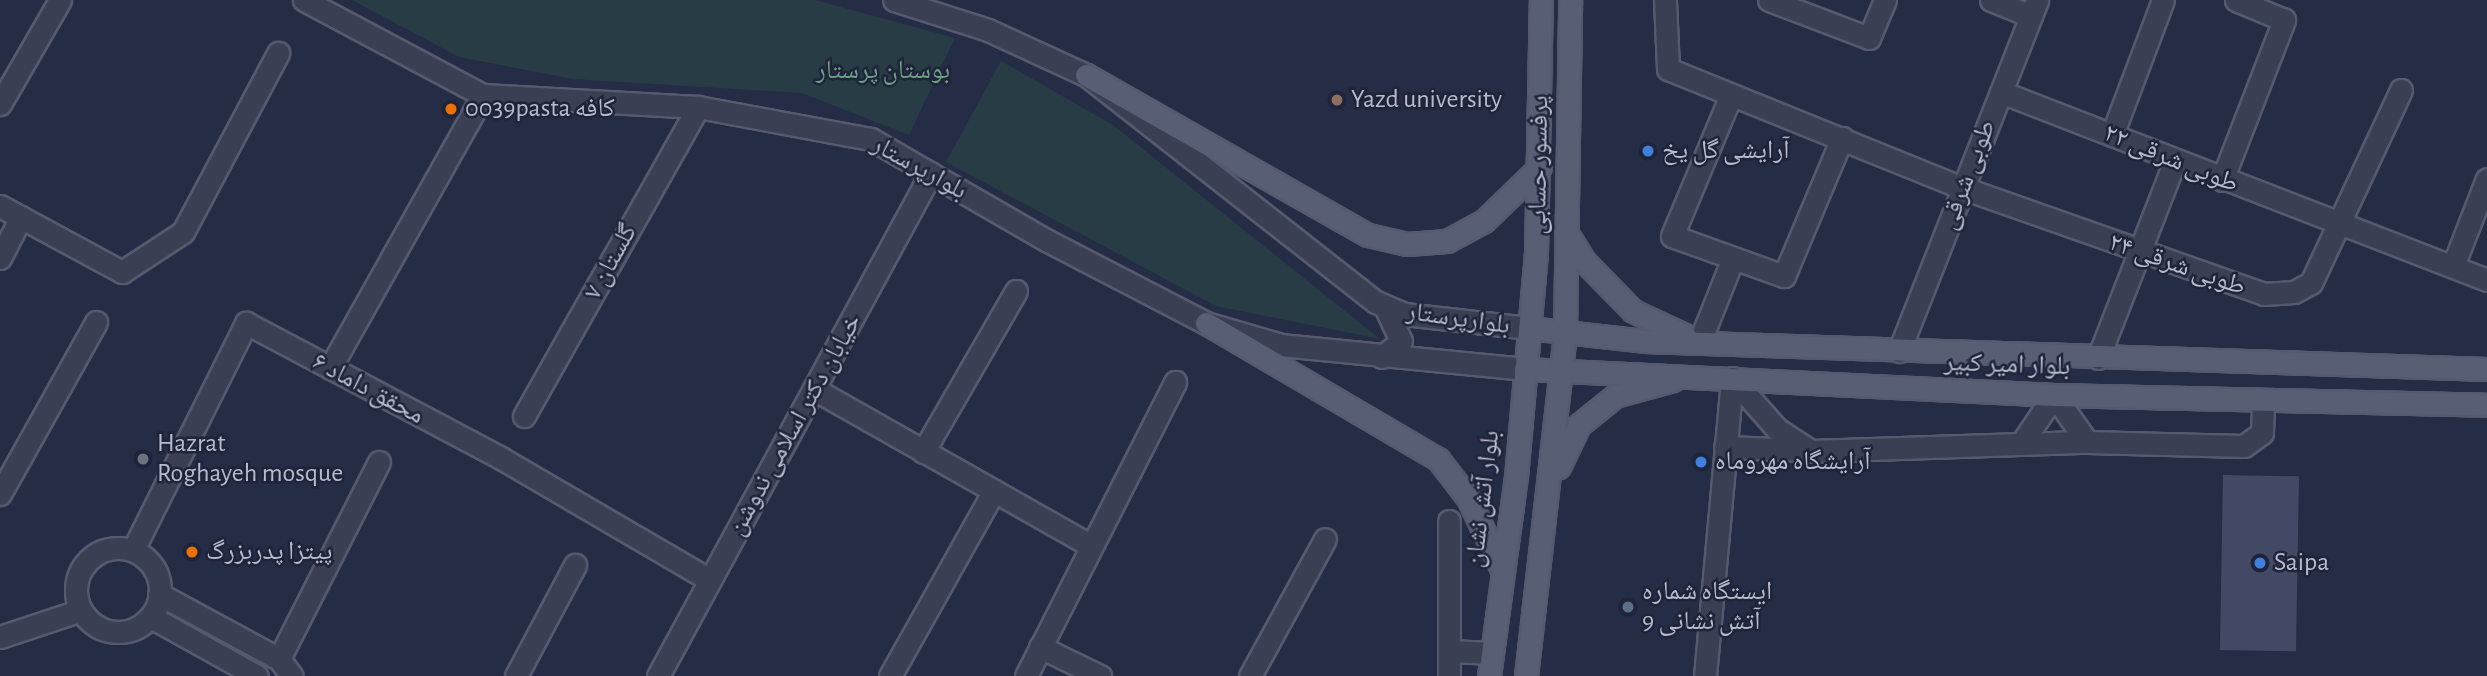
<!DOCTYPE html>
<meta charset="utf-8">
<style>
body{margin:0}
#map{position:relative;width:2487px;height:676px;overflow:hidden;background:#252c45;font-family:"Alegreya Sans","Noto Naskh Arabic",sans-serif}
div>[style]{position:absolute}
.green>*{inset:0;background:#283c46}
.building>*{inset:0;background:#424965;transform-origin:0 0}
.roads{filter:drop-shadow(2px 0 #565a6f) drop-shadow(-2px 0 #565a6f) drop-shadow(0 2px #565a6f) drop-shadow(0 -2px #565a6f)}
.minor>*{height:21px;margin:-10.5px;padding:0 10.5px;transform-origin:10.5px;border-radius:10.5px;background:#3a3f54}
.minor>.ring{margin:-10.5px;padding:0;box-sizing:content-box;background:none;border:21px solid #3a3f54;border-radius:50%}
.major>*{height:21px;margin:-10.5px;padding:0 10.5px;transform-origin:10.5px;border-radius:10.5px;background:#585e74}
.dots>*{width:19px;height:19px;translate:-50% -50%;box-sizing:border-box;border:4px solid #1f243a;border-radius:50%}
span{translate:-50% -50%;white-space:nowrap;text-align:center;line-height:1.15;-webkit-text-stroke:5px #1f243a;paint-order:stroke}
.park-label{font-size:26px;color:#6da084}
.poi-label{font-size:26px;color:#b8bbce}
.left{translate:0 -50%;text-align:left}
.street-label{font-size:26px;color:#b8bbce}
</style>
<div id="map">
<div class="green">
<i style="clip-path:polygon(352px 0,815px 0,955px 38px,909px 135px,802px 93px,573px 79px,459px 57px)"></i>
<i style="clip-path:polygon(1001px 61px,1113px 125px,1380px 339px,1216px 306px,946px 162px)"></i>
</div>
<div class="building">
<i style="left:2223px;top:475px;width:76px;height:175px;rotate:1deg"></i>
</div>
<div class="roads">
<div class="minor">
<i style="left:304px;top:0;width:203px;rotate:28deg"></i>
<i style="left:483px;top:95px;width:215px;rotate:3.2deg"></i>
<i style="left:698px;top:107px;width:176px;rotate:10.5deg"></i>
<i style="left:871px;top:139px;width:202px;rotate:30deg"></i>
<i style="left:1046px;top:240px;width:180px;rotate:27.4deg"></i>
<i style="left:1206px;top:323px;width:78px;rotate:16.3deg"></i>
<i style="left:1281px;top:345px;width:245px;rotate:5.6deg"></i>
<i style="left:894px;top:0;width:99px;rotate:17.7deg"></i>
<i style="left:988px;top:30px;width:108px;rotate:24.7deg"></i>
<i style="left:1086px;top:75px;width:368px;rotate:38.1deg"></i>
<i style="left:1376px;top:302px;width:30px;rotate:23deg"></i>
<i style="left:1404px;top:314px;width:126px;rotate:6.4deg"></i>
<i style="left:1665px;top:0;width:69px;rotate:87.5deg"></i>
<i style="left:1668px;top:69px;width:318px;rotate:22deg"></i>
<i style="left:1963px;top:188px;width:319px;rotate:19.4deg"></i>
<i style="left:2264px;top:294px;width:30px;rotate:-4deg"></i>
<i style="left:2294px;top:292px;width:19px;rotate:-28deg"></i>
<i style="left:2311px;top:283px;width:213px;rotate:-65deg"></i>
<i style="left:1769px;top:0;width:107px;rotate:20.8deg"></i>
<i style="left:1869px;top:38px;width:41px;rotate:-67.2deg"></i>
<i style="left:1991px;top:0;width:43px;rotate:21.8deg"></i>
<i style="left:2001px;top:92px;width:521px;rotate:21.15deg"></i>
<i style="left:1731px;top:95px;width:153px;rotate:112.7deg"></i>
<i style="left:1672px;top:236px;width:119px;rotate:19.7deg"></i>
<i style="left:1784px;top:276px;width:150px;rotate:-67.2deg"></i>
<i style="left:0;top:104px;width:120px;rotate:-60deg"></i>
<i style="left:2112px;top:135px;width:144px;rotate:-69.3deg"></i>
<i style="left:2222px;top:180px;width:172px;rotate:-68.8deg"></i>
<i style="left:2284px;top:20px;width:52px;rotate:-157.4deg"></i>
<i style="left:0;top:206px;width:139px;rotate:28.4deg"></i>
<i style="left:122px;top:272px;width:73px;rotate:-33.3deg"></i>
<i style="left:183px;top:232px;width:203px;rotate:-62deg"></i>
<i style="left:0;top:258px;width:46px;rotate:-62.9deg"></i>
<i style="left:2453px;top:266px;width:93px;rotate:-68.7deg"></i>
<i style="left:1700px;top:341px;width:89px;rotate:-68.3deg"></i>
<i style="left:1899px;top:351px;width:377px;rotate:-68.5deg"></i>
<i style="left:1382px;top:357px;width:25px;rotate:-40deg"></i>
<i style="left:1401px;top:341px;width:38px;rotate:-115deg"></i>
<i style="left:2098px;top:358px;width:212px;rotate:-68.7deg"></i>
<i style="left:330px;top:368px;width:313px;rotate:-60.7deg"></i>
<i style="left:1732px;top:378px;width:68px;rotate:48.6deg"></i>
<i style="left:1777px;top:429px;width:40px;rotate:32.9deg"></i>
<i style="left:1811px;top:451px;width:276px;rotate:-1.9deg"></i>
<i style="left:814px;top:389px;width:317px;rotate:29.5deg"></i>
<i style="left:524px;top:416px;width:355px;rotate:-60.6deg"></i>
<i style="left:2021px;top:444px;width:59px;rotate:-56deg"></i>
<i style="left:2054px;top:395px;width:57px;rotate:54.9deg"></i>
<i style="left:2087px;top:442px;width:157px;rotate:1.5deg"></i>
<i style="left:2244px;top:446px;width:22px;rotate:-36deg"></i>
<i style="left:2262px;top:433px;width:32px;rotate:-88deg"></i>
<i style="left:1725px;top:447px;width:82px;rotate:2.1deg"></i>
<i style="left:923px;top:452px;width:186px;rotate:-60deg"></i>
<i style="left:0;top:494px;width:197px;rotate:-60.8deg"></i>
<i class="ring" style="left:76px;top:548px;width:63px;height:63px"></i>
<i style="left:133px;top:550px;width:254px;rotate:-63.5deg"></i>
<i style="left:246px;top:323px;width:289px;rotate:27.9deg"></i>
<i style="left:501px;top:458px;width:242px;rotate:30.3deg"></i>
<i style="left:159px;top:594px;width:136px;rotate:28.4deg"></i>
<i style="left:279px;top:659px;width:21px;rotate:53deg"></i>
<i style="left:151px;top:617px;width:121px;rotate:29.1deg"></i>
<i style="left:0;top:637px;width:85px;rotate:-18.4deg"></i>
<i style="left:1040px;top:647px;width:67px;rotate:25.8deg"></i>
<i style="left:1450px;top:651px;width:42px;rotate:2.7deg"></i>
<i style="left:279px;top:659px;width:221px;rotate:-63.1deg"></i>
<i style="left:516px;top:676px;width:126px;rotate:-62deg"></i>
<i style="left:658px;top:676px;width:572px;rotate:-61.51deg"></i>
<i style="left:890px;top:676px;width:212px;rotate:-60.7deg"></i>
<i style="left:1026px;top:676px;width:330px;rotate:-63.1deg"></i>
<i style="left:1250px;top:676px;width:156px;rotate:-61.3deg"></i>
<i style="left:1449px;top:676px;width:155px;rotate:-90deg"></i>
<i style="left:1705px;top:676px;width:299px;rotate:-84.8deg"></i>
</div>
<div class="major">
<i style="left:1086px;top:75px;width:324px;rotate:29.6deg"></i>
<i style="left:1368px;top:235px;width:40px;rotate:13deg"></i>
<i style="left:1407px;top:244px;width:40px;rotate:-4.3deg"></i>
<i style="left:1447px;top:241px;width:42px;rotate:-28.4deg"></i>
<i style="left:1484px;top:221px;width:78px;rotate:-44deg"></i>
<i style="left:1566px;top:232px;width:34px;rotate:58deg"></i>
<i style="left:1584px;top:261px;width:70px;rotate:45.6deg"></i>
<i style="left:1633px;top:311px;width:57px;rotate:24.8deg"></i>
<i style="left:1206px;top:323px;width:269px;rotate:30.4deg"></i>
<i style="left:1438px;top:459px;width:49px;rotate:52.4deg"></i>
<i style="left:1468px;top:498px;width:82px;rotate:64.7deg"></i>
<i style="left:1529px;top:328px;width:116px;rotate:6.4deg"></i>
<i style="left:1644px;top:341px;width:843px;rotate:1.9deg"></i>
<i style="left:1525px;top:369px;width:530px;rotate:2.81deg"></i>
<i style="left:2054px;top:395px;width:433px;rotate:1.3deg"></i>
<i style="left:1559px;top:467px;width:47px;rotate:-64.5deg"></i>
<i style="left:1579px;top:425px;width:46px;rotate:-38.9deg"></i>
<i style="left:1615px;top:396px;width:60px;rotate:-15.4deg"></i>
<i style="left:1489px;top:676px;width:201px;rotate:-82.3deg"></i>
<i style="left:1516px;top:477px;width:225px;rotate:-84.9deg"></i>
<i style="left:1536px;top:253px;width:253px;rotate:-88.9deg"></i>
<i style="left:1526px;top:676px;width:346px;rotate:-83.5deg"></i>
<i style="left:1565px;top:332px;width:332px;rotate:-89.1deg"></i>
</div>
</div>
<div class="dots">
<i style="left:1337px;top:100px;background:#8d6e63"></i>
<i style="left:451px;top:109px;background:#e8710a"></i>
<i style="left:1648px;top:151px;background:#3f7fe0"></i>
<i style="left:143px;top:459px;background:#6b7280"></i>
<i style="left:1701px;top:462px;background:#3f7fe0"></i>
<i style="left:192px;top:552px;background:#e8710a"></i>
<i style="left:2260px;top:563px;background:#3f7fe0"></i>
<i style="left:1628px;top:607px;background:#5c6f8a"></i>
</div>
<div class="park-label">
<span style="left:883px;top:71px">بوستان پرستار</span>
</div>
<div class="poi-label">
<span class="left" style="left:1351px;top:100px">Yazd university</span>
<span class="left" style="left:465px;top:109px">0039pasta کافه</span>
<span class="left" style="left:1662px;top:151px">آرایشی گل یخ</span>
<span class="left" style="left:157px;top:459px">Hazrat<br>Roghayeh mosque</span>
<span class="left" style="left:1715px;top:462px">آرایشگاه مهروماه</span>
<span class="left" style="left:206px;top:552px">پیتزا پدربزرگ</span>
<span class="left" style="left:2274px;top:563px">Saipa</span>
<span class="left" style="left:1642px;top:607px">ایستگاه شماره<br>9 آتش نشانی</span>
</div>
<div class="street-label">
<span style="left:2171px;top:159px;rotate:22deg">طوبی شرقی ۲۲</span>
<span style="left:1539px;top:165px;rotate:-89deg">پرفسور حسابی</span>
<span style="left:919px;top:168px;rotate:29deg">بلوارپرستار</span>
<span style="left:1968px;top:175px;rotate:-69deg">طوبی شرقی</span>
<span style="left:611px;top:262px;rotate:-61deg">گلستان ۷</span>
<span style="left:2177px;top:265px;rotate:19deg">طوبی شرقی ۲۴</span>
<span style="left:1458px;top:319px;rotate:8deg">بلوارپرستار</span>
<span style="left:2007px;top:365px;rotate:2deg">بلوار امیر کبیر</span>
<span style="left:368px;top:389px;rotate:28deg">محقق داماد ۶</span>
<span style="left:795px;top:425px;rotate:-61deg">خيابان دکتر اسلامی ندوشن</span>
<span style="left:1483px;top:499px;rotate:-83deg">بلوار آتش نشان</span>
</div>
</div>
